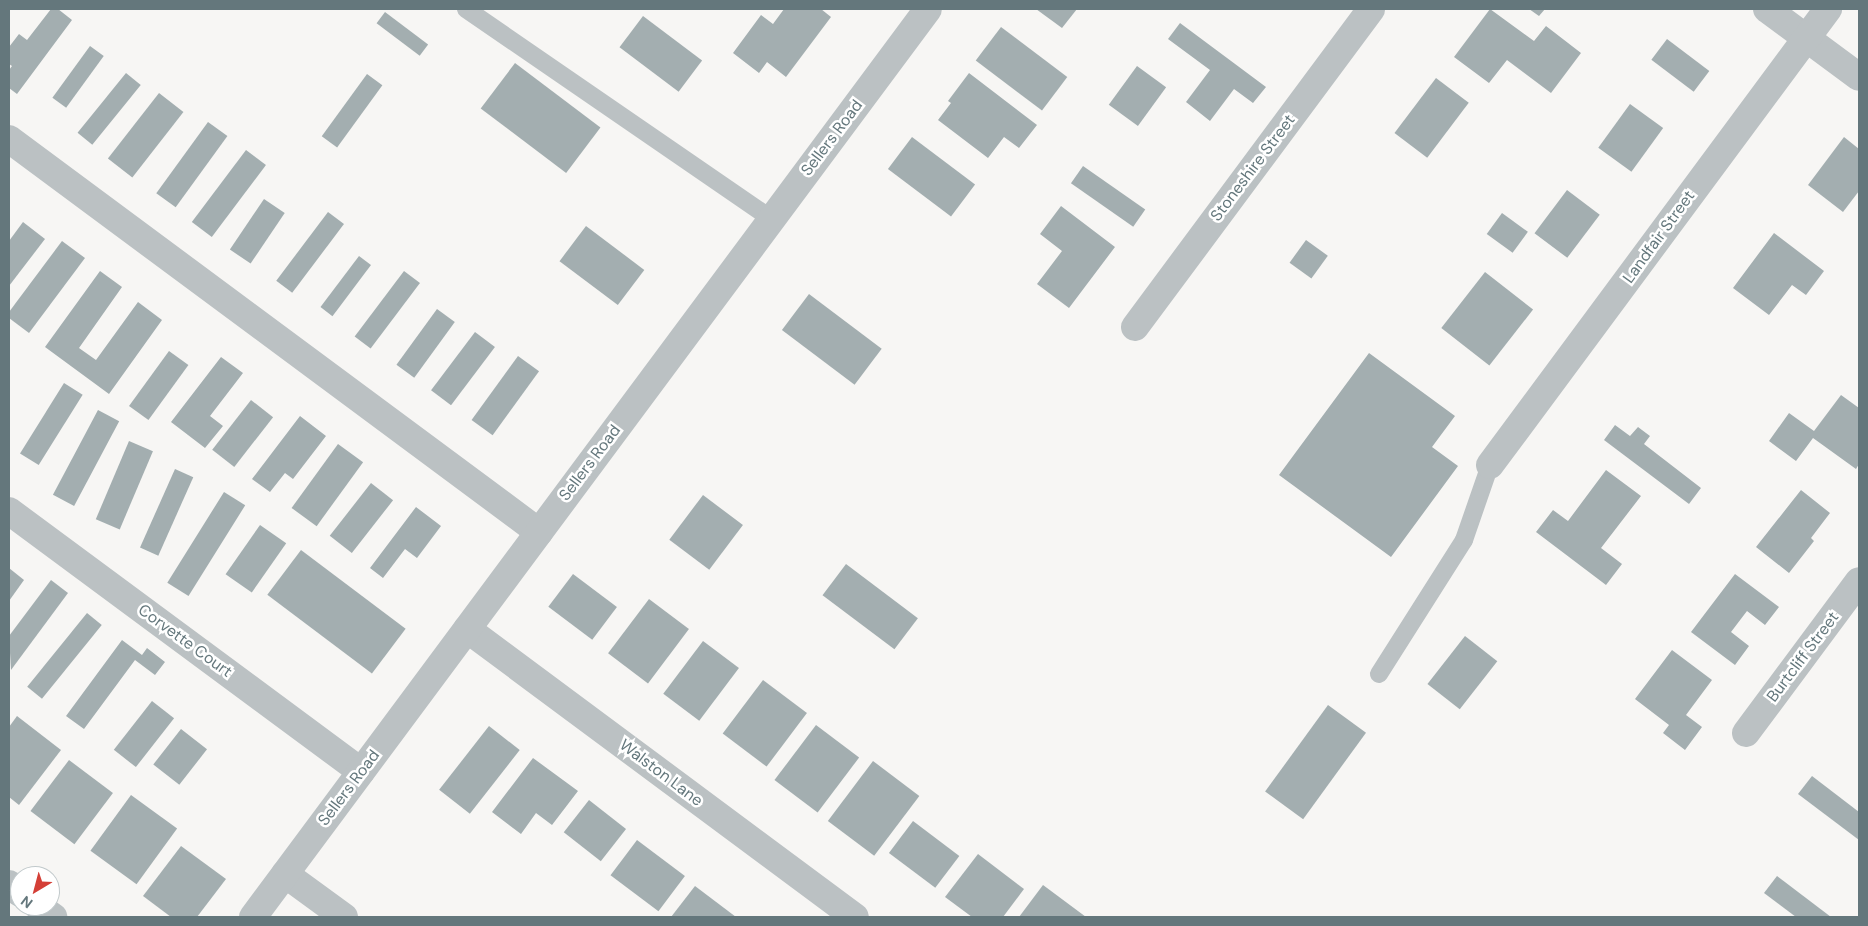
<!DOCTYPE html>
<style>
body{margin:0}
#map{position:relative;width:1868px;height:926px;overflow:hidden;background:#f7f6f4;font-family:"DM Sans",sans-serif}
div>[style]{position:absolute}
.building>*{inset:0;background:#a3aeb0;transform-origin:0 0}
.service>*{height:18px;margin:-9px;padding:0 9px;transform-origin:9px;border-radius:9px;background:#bbc1c3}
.minor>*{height:28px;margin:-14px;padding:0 14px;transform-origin:14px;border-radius:14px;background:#bbc1c3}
.tertiary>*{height:28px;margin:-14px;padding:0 14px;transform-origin:14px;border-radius:14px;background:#bbc1c3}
span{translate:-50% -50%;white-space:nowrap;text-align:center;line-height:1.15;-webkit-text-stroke:5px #fff;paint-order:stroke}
.street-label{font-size:16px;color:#64777c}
.frame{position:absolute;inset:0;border:10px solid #64777c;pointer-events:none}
.north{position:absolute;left:10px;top:866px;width:50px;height:50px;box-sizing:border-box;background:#fff;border:1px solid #c1c9cb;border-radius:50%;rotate:217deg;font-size:14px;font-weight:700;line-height:20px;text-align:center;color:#64777c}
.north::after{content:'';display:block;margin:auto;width:18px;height:22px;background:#d43f37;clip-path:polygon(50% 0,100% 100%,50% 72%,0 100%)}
</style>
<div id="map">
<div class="building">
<i style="clip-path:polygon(51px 9px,58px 9px,72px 20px,17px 94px,9px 88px,9px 70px,12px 66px,9px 64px,9px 47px,19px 34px,27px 40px)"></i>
<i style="clip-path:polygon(784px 9px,821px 9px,831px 17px,786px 77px,767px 62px,759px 73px,733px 53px,761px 15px,773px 24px)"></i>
<i style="clip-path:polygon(1036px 9px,1077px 9px,1062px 28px)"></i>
<i style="clip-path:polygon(1490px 9px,1534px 41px,1546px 26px,1581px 53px,1551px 93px,1507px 60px,1489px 83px,1454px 57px)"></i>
<i style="clip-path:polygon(1529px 9px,1545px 9px,1539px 16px)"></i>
<i style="left:385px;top:12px;width:54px;height:14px;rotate:37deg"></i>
<i style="left:643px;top:16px;width:74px;height:39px;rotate:37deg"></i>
<i style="clip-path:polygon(1180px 23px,1266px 87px,1253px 103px,1234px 89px,1210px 121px,1186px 102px,1210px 70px,1168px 39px)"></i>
<i style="left:1001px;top:27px;width:83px;height:42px;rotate:37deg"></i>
<i style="left:1667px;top:39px;width:53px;height:26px;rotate:37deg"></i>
<i style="left:90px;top:46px;width:17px;height:64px;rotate:36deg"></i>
<i style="left:515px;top:63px;width:107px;height:57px;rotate:37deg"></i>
<i style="left:1137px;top:66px;width:36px;height:48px;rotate:36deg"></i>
<i style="left:126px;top:73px;width:19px;height:77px;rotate:39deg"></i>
<i style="clip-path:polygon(969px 73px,1037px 125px,1019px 148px,1004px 137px,988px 158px,938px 120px,951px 103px,948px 101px)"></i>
<i style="left:367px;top:74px;width:19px;height:77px;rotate:36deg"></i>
<i style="left:1436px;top:78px;width:41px;height:69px;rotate:37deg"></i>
<i style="left:159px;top:93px;width:31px;height:83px;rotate:38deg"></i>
<i style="left:1630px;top:104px;width:41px;height:54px;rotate:36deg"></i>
<i style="left:208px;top:122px;width:24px;height:88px;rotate:36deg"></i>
<i style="left:912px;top:137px;width:79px;height:40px;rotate:37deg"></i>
<i style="clip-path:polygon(1844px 137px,1859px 149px,1859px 191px,1843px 212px,1808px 185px)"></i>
<i style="left:246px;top:150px;width:25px;height:90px;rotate:37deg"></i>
<i style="left:1083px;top:166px;width:76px;height:21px;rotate:35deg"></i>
<i style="left:1567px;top:190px;width:41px;height:54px;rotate:37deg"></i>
<i style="left:264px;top:199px;width:25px;height:61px;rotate:34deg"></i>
<i style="clip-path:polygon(1061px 206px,1115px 247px,1069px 308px,1037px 284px,1062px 251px,1040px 234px)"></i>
<i style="left:328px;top:212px;width:20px;height:86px;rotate:37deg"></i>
<i style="left:1502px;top:213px;width:32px;height:26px;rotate:36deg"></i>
<i style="clip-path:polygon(23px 222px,45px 239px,9px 286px,9px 241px)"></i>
<i style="left:586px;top:226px;width:73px;height:44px;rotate:37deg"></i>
<i style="clip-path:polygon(1774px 233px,1824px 271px,1806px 295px,1792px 285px,1769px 315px,1733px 288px)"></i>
<i style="left:1306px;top:240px;width:27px;height:28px;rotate:36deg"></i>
<i style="clip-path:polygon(62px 241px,85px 258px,29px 333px,9px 318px,9px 312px)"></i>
<i style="left:359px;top:256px;width:15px;height:64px;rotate:37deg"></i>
<i style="clip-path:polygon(100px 271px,122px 287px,79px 348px,96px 360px,138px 302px,162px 320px,109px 394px,45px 347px)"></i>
<i style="left:404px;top:271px;width:20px;height:82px;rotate:37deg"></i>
<i style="left:1485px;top:272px;width:61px;height:71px;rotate:38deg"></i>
<i style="left:809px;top:294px;width:91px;height:45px;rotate:37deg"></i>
<i style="left:437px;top:309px;width:22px;height:69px;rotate:36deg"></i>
<i style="left:475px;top:332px;width:25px;height:73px;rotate:37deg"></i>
<i style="left:169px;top:351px;width:24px;height:68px;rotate:36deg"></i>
<i style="clip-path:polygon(1369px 353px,1455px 416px,1432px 447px,1458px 466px,1391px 557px,1279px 475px)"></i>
<i style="left:518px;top:356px;width:26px;height:79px;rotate:36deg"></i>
<i style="clip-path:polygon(221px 357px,243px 373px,210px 416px,223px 426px,205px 448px,171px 422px)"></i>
<i style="left:64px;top:383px;width:22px;height:83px;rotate:32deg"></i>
<i style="clip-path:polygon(1841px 395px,1859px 408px,1859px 464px,1856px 469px,1813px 438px,1796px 461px,1769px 441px,1789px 413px,1814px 431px)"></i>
<i style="left:251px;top:400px;width:28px;height:63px;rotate:38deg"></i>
<i style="left:98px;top:410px;width:24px;height:96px;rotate:28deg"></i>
<i style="clip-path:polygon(300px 416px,326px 436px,293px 479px,285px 473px,270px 492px,252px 479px)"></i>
<i style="clip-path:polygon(1615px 425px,1630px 436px,1638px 427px,1650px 436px,1644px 444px,1701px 488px,1689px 504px,1604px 440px)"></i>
<i style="left:129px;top:441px;width:26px;height:85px;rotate:23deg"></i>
<i style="left:338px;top:444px;width:31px;height:79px;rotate:36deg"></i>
<i style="left:175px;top:469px;width:20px;height:86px;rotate:24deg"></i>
<i style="clip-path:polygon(1606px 470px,1641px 496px,1601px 548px,1622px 564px,1606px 585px,1536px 532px,1553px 510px,1568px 521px)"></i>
<i style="left:371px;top:483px;width:28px;height:67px;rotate:38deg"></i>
<i style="clip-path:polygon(1801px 490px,1830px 513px,1811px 538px,1814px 541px,1789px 573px,1756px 547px)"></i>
<i style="left:224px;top:492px;width:25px;height:107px;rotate:32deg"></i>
<i style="left:703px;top:495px;width:50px;height:56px;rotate:37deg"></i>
<i style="clip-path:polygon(416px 507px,441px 526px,417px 558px,405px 549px,383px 578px,370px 568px)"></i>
<i style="left:260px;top:525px;width:32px;height:60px;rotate:35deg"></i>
<i style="left:301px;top:550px;width:131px;height:56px;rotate:37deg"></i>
<i style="left:846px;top:564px;width:90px;height:39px;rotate:37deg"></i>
<i style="clip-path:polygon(9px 568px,24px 580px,9px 601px)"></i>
<i style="left:573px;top:574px;width:55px;height:41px;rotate:37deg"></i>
<i style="clip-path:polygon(1735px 574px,1779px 607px,1765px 625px,1747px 611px,1731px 632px,1749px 646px,1735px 665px,1691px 632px)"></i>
<i style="clip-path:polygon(51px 580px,68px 593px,11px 670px,9px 636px)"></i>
<i style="left:649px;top:599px;width:50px;height:68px;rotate:37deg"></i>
<i style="left:87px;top:613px;width:19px;height:95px;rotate:39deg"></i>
<i style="left:1465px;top:636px;width:41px;height:61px;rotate:38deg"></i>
<i style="clip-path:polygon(122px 640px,142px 655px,147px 648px,165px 662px,155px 675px,135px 660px,84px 729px,66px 716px)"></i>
<i style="left:703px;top:641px;width:45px;height:66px;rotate:37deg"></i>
<i style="clip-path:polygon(1672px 650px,1712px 680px,1686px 715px,1702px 727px,1685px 750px,1663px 733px,1669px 725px,1635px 699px)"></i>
<i style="left:763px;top:680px;width:55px;height:67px;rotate:37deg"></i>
<i style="left:152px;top:701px;width:28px;height:62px;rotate:38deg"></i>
<i style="left:1328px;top:705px;width:47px;height:107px;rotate:36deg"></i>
<i style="clip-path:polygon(17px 716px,61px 750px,19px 805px,9px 797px,9px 727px)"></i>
<i style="left:816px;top:725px;width:54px;height:69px;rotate:37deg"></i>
<i style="left:489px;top:726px;width:39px;height:81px;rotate:38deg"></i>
<i style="left:181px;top:729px;width:33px;height:45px;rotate:38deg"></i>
<i style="clip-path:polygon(533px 758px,578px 791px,552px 825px,536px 813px,521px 834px,492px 812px)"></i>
<i style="left:69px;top:760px;width:55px;height:64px;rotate:37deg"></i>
<i style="left:873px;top:761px;width:58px;height:75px;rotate:37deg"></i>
<i style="clip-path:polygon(1812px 776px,1859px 812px,1859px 840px,1798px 794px)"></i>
<i style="left:131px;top:795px;width:57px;height:69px;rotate:36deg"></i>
<i style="left:589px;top:800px;width:47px;height:41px;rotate:38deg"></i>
<i style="left:913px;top:821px;width:58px;height:40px;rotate:37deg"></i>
<i style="left:637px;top:840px;width:60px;height:44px;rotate:37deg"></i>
<i style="clip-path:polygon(181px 846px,226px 879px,197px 917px,171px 917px,143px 896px)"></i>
<i style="clip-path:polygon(978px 854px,1024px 889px,1003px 917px,972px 917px,945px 897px)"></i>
<i style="clip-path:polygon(1777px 876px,1831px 917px,1796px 917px,1764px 893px)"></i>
<i style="clip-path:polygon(1043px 885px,1086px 917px,1019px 917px)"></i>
<i style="clip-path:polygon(695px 886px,736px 917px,671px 917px)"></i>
</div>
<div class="service">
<i style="left:466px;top:9px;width:371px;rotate:34.5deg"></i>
<i style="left:1379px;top:674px;width:159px;rotate:-57.6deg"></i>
<i style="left:1464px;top:540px;width:79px;rotate:-70.9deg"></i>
</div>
<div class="minor">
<i style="left:1767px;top:9px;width:114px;rotate:36.5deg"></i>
<i style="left:9px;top:139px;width:660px;rotate:36.56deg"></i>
<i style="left:1135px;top:327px;width:396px;rotate:-53.4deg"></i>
<i style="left:1490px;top:465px;width:568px;rotate:-53.45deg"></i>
<i style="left:9px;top:511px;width:438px;rotate:36.5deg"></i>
<i style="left:467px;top:629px;width:483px;rotate:36.6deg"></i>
<i style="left:1746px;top:733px;width:189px;rotate:-53.4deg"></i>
<i style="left:285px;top:874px;width:73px;rotate:36.1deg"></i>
<i style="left:9px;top:884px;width:14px;rotate:39deg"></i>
<i style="left:38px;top:906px;width:19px;rotate:36deg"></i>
</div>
<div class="tertiary">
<i style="left:253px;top:917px;width:1131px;rotate:-53.37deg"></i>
</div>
<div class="street-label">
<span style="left:832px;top:138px;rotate:-53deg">Sellers Road</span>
<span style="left:1253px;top:168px;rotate:-53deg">Stoneshire Street</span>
<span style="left:1659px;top:237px;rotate:-54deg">Landfair Street</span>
<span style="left:590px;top:463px;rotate:-53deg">Sellers Road</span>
<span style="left:185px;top:641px;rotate:36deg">Corvette Court</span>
<span style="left:1803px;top:657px;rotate:-53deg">Burtcliff Street</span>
<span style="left:661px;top:773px;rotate:37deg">Walston Lane</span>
<span style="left:349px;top:788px;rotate:-53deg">Sellers Road</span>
</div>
<div class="frame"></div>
<div class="north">N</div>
</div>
